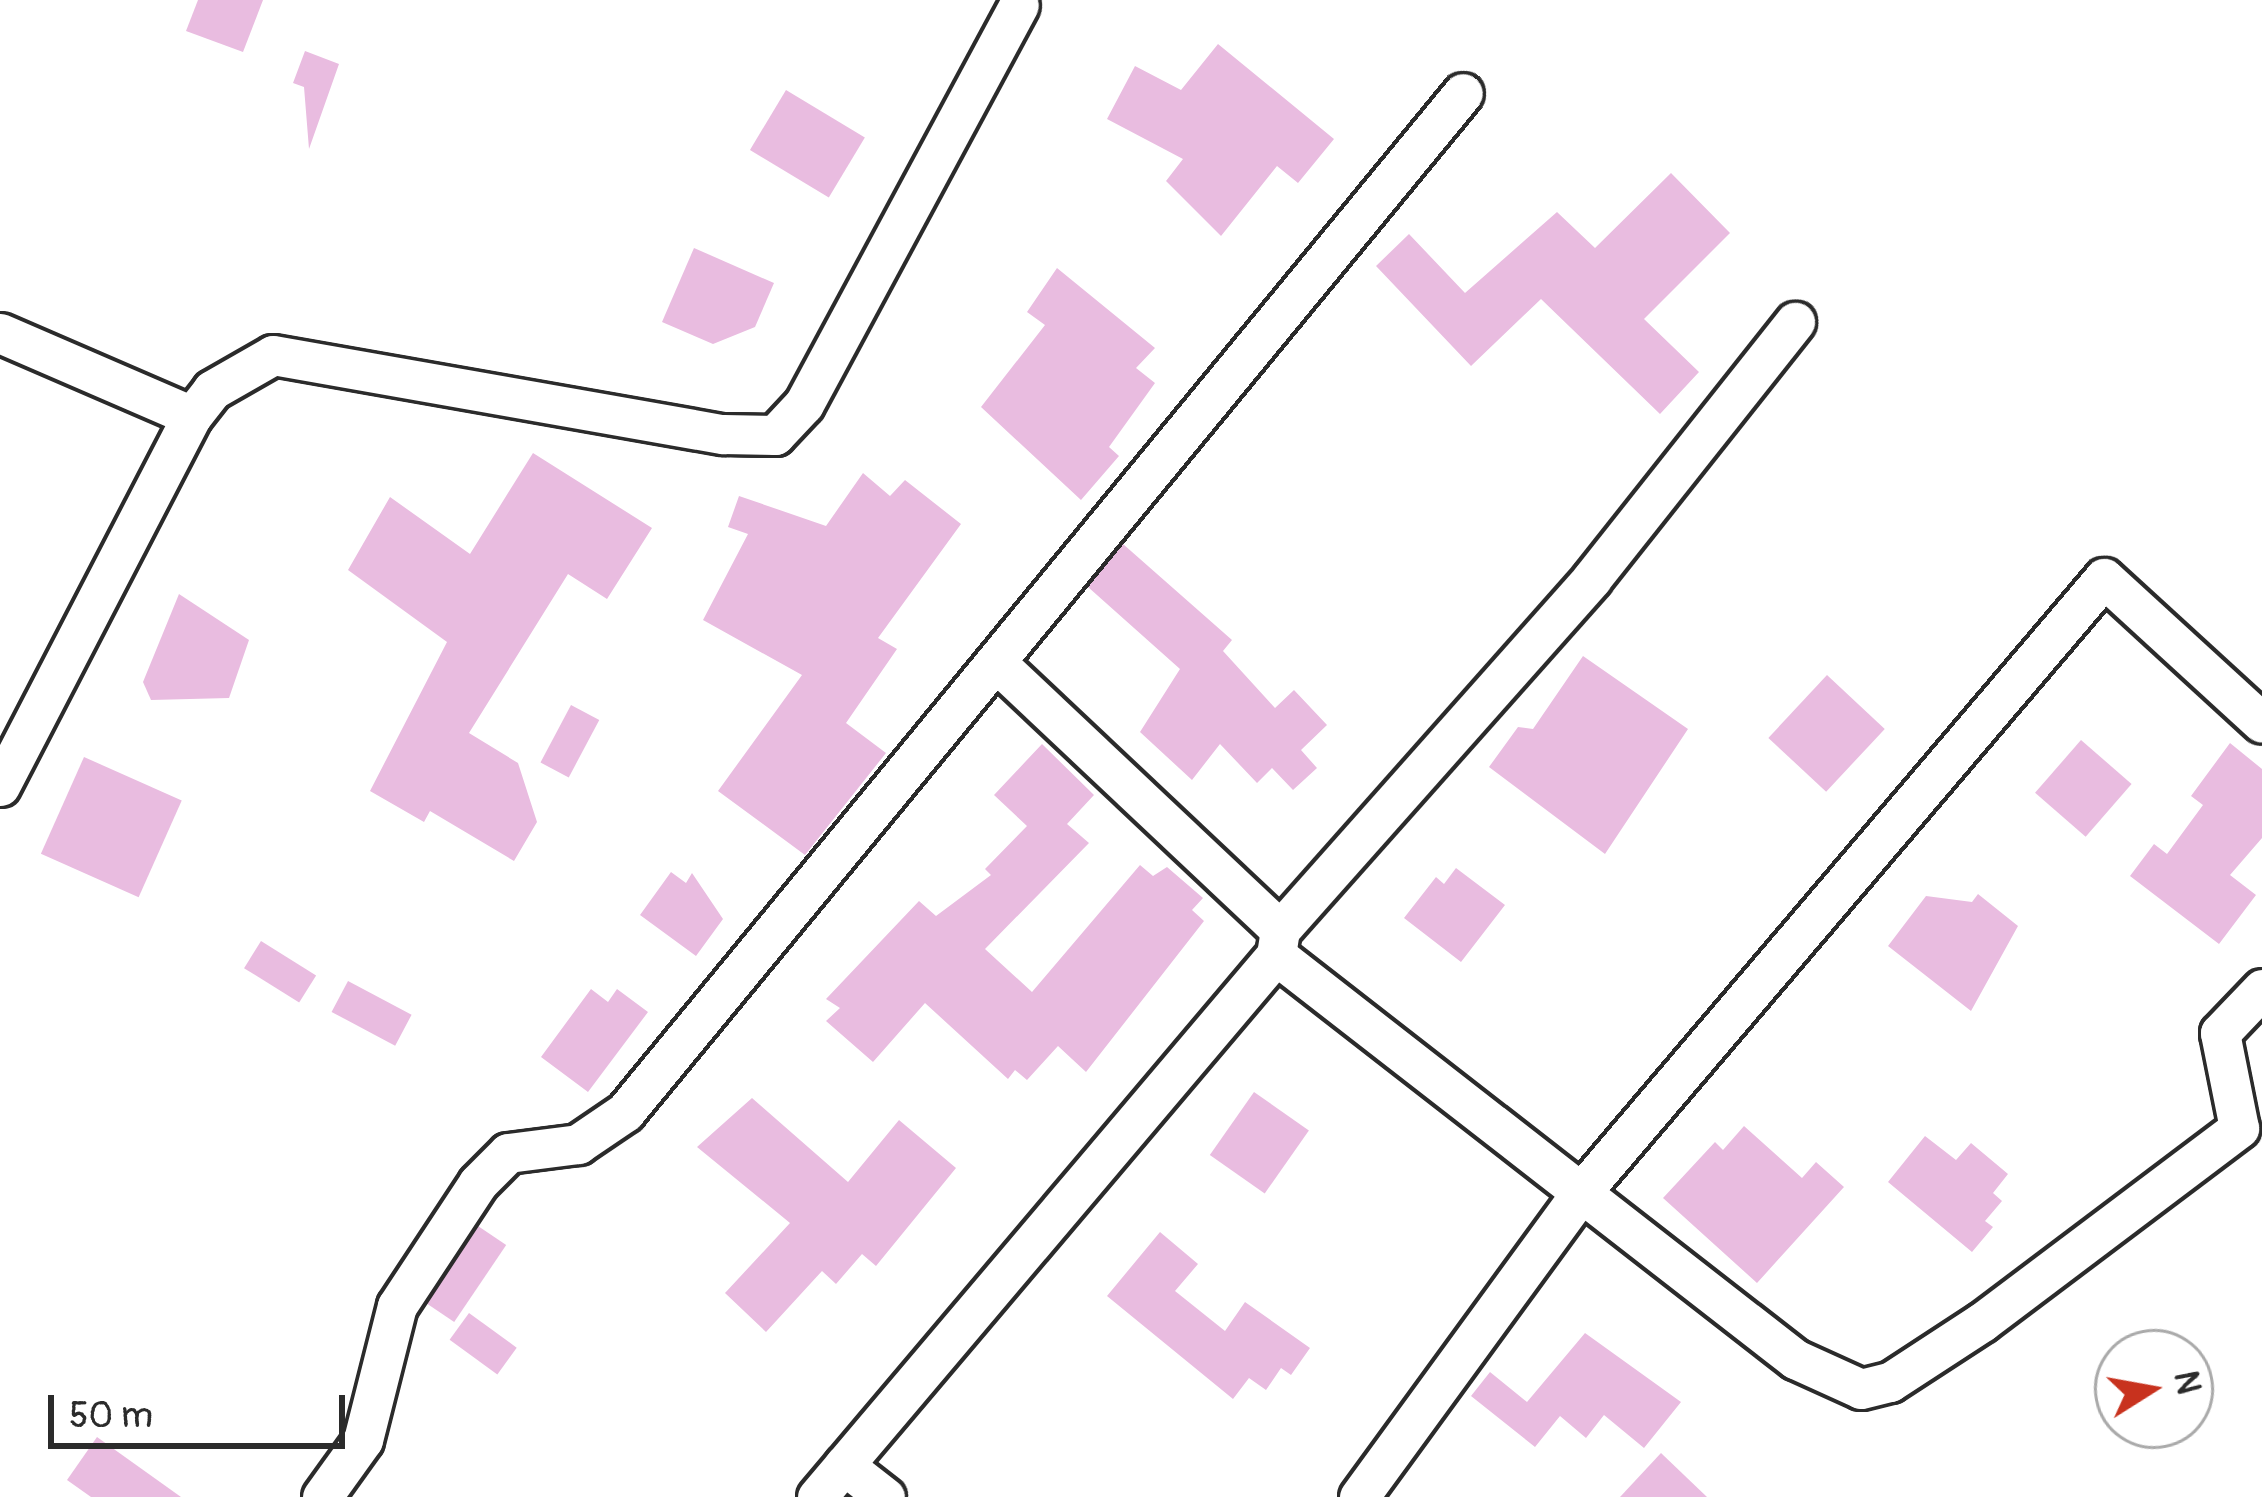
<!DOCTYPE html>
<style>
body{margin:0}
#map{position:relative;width:2262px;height:1497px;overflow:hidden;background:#fff;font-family:Pangolin,sans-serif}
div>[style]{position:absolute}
.building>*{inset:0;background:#e9bce0;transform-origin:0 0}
.roads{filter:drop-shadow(3px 0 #2b2b2b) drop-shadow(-3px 0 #2b2b2b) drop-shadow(0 3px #2b2b2b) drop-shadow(0 -3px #2b2b2b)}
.minor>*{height:39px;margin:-19.5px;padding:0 19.5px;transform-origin:19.5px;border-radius:19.5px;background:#fff}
span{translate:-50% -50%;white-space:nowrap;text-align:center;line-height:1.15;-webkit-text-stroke:12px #fff;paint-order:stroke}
.north{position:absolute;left:2094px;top:1329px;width:120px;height:120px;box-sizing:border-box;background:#fff;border:3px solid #aaa;border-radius:50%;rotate:79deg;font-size:33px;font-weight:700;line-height:48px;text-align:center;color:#2b2b2b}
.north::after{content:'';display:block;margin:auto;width:42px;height:54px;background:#c8321e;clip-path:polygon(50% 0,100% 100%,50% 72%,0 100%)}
.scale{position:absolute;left:48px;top:1395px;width:297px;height:54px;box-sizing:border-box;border:6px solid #2b2b2b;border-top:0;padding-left:15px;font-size:36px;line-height:42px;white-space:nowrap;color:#2b2b2b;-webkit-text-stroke:9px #fff;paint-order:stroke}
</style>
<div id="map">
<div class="building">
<i style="clip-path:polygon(198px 0,263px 0,243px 52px,186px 31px)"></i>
<i style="clip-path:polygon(1218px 44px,1334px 139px,1298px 183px,1277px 166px,1221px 236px,1166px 181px,1183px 159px,1107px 119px,1135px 66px,1181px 90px)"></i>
<i style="clip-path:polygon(305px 51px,339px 64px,309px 149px,304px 87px,293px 83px)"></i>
<i style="left:786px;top:90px;width:92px;height:70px;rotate:31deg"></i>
<i style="clip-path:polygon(1671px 173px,1730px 233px,1644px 319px,1699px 372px,1660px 414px,1541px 299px,1471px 366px,1376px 266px,1409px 234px,1465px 293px,1557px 212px,1595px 248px)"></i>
<i style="clip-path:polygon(694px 248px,774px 283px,755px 327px,713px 344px,662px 322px)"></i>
<i style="clip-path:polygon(1057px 268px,1155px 348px,1136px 368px,1155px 383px,1109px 447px,1119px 456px,1081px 500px,981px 407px,1045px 325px,1027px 312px)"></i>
<i style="clip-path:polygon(533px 453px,652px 528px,607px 599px,568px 574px,469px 733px,518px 763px,537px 822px,514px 861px,430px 811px,424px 822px,370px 791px,447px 642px,348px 570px,390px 497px,470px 554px)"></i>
<i style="clip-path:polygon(863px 473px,890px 496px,905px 480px,961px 524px,878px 638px,897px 649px,846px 723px,886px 753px,805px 855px,718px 791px,802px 675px,703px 620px,748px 534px,728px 527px,739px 496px,826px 526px)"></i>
<i style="clip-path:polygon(1123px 544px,1232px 640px,1223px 651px,1275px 708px,1294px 690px,1327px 725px,1301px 750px,1317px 768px,1293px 790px,1272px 768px,1257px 783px,1220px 744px,1192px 780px,1140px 732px,1180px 669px,1088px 587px)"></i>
<i style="clip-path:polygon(179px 594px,249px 640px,229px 698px,151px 700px,143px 682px)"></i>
<i style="clip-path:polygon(1583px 656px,1688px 729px,1605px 854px,1489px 767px,1518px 727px,1533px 729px)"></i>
<i style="left:1827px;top:675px;width:79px;height:86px;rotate:43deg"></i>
<i style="left:571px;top:705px;width:32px;height:65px;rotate:28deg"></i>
<i style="left:2081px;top:740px;width:67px;height:70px;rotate:41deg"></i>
<i style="clip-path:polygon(2230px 743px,2262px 769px,2262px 838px,2230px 875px,2256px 895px,2219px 944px,2130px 876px,2154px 844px,2167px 854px,2203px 805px,2191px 796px)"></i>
<i style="clip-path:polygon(1042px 744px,1094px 795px,1067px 824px,1089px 843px,985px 949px,1032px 992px,1140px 865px,1153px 876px,1167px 867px,1203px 898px,1192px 910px,1204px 921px,1086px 1072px,1058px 1046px,1027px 1080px,1015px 1070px,1008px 1079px,925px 1003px,873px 1062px,826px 1021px,840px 1008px,826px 999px,919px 901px,936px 916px,991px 875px,985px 869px,1027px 826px,994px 795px)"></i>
<i style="left:84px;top:757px;width:107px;height:106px;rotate:24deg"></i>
<i style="clip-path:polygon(1456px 868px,1505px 905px,1461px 962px,1404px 918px,1436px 877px,1444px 884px)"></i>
<i style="clip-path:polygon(671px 872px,686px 883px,692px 873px,723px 919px,696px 956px,640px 915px)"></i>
<i style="clip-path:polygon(1978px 894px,2018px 926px,1971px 1011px,1888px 946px,1926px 896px,1972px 902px)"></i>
<i style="left:261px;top:941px;width:65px;height:32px;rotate:32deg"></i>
<i style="left:348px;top:981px;width:72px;height:35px;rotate:28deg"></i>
<i style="clip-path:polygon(591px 989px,608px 1002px,617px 989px,648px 1012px,588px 1092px,541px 1057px)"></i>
<i style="left:1254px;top:1092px;width:67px;height:77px;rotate:35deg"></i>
<i style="clip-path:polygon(752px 1098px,848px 1182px,899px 1120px,956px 1168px,876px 1266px,862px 1254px,836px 1284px,822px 1271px,766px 1332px,725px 1293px,790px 1223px,697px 1147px)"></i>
<i style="clip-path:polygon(1744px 1126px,1802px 1178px,1816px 1162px,1844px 1187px,1757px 1283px,1663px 1198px,1715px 1142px,1723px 1150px)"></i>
<i style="clip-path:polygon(1925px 1136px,1956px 1160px,1971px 1143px,2008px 1174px,1993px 1193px,2002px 1201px,1985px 1221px,1993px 1227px,1972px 1252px,1888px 1182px)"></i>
<i style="left:478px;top:1226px;width:34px;height:93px;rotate:34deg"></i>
<i style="clip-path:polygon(1160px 1232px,1198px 1264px,1175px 1291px,1225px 1331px,1245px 1302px,1310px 1348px,1291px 1375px,1281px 1368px,1266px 1390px,1249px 1378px,1233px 1399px,1107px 1296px)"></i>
<i style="left:469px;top:1313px;width:59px;height:33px;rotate:36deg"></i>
<i style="clip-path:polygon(1585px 1333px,1681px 1402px,1644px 1448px,1604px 1415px,1586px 1438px,1560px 1416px,1535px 1447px,1471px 1396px,1490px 1372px,1527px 1402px)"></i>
<i style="clip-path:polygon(97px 1437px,181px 1497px,91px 1497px,67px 1480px)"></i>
<i style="clip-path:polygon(1661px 1453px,1707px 1497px,1620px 1497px)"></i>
</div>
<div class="roads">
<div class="minor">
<i style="left:0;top:333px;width:209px;rotate:23.4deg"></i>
<i style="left:999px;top:665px;width:386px;rotate:43.3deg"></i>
<i style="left:0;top:786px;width:417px;rotate:-62.6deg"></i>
<i style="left:192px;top:416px;width:33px;rotate:-52deg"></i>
<i style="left:212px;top:390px;width:70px;rotate:-29.8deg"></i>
<i style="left:273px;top:355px;width:457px;rotate:10deg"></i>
<i style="left:723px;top:434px;width:52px;rotate:1.1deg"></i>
<i style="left:775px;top:435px;width:42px;rotate:-46.9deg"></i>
<i style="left:804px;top:404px;width:453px;rotate:-61.7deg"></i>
<i style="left:1276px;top:955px;width:658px;rotate:37.9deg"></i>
<i style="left:1795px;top:1359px;width:72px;rotate:24.4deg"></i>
<i style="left:1861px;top:1389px;width:30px;rotate:-14deg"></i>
<i style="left:1890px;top:1382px;width:110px;rotate:-33.1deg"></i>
<i style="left:1982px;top:1322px;width:322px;rotate:-37deg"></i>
<i style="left:2239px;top:1128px;width:97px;rotate:-101.3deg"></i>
<i style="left:2220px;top:1033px;width:61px;rotate:-46.3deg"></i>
<i style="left:844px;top:1465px;width:52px;rotate:38deg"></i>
<i style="left:322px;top:1497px;width:70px;rotate:-54.3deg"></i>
<i style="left:363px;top:1440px;width:138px;rotate:-75.8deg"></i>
<i style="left:397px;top:1306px;width:147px;rotate:-56.6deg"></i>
<i style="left:478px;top:1183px;width:42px;rotate:-45deg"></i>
<i style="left:508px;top:1153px;width:71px;rotate:-7.3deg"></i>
<i style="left:578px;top:1144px;width:57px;rotate:-34.2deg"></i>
<i style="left:625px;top:1112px;width:1319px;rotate:-50.57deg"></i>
<i style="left:817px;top:1497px;width:710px;rotate:-49.74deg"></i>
<i style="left:1276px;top:955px;width:25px;rotate:-81deg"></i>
<i style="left:1280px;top:930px;width:470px;rotate:-48.4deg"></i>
<i style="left:1592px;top:578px;width:327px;rotate:-51.6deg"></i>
<i style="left:1359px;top:1497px;width:381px;rotate:-53.9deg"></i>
<i style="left:1584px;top:1189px;width:802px;rotate:-49.6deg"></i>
<i style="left:2104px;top:578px;width:214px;rotate:42.5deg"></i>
</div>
</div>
<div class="north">N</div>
<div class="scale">50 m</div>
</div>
